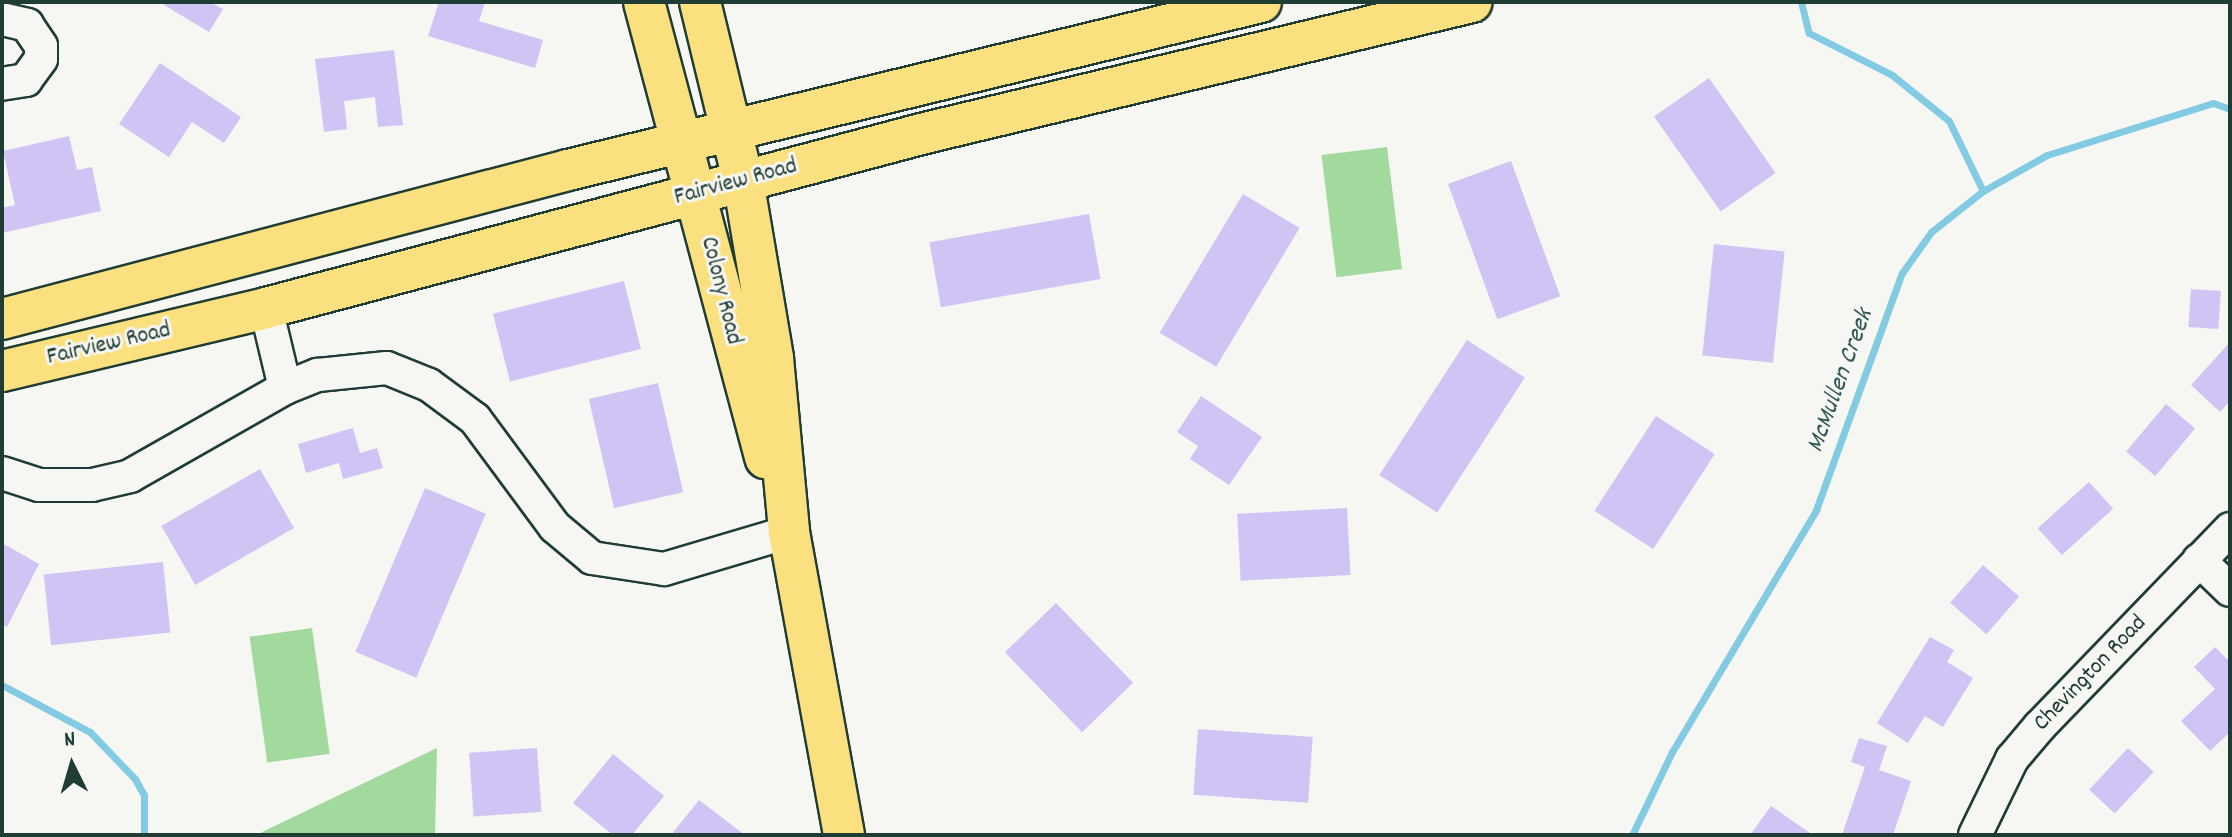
<!DOCTYPE html>
<style>
body{margin:0}
#map{position:relative;width:2232px;height:837px;overflow:hidden;background:#f6f6f2;font-family:Dekko,sans-serif}
div>[style]{position:absolute}
.green>*{inset:0;background:#a2d99c;transform-origin:0 0}
.stream>*{height:7px;margin:-3.5px;padding:0 3.5px;transform-origin:3.5px;border-radius:3.5px;background:#82cbe2}
.building>*{inset:0;background:#d1c4f5;transform-origin:0 0}
.roads{filter:drop-shadow(2px 0 #1f3d34) drop-shadow(-2px 0 #1f3d34) drop-shadow(0 2px #1f3d34) drop-shadow(0 -2px #1f3d34)}
.minor>*{height:32px;margin:-16px;padding:0 16px;transform-origin:16px;border-radius:16px;background:#f6f6f2}
.major>*{height:40px;margin:-20px;padding:0 20px;transform-origin:20px;border-radius:20px;background:#fbe080}
span{translate:-50% -50%;white-space:nowrap;text-align:center;line-height:1.15;-webkit-text-stroke:6px #f6f6f2;paint-order:stroke}
.street-label{font-size:24px;color:#1f3d34}
.water-label{font-size:26px;color:#335957;font-style:italic}
.frame{position:absolute;inset:0;border:4px solid #1f3d34;pointer-events:none}
.north{position:absolute;left:32px;top:725px;width:80px;height:80px;-webkit-text-stroke:6px #f6f6f2;paint-order:stroke;rotate:355deg;font-size:22px;font-weight:700;line-height:32px;text-align:center;color:#1f3d34}
.north::after{content:'';display:block;margin:auto;width:28px;height:36px;background:#1f3d34;clip-path:polygon(50% 0,100% 100%,50% 72%,0 100%)}
</style>
<div id="map">
<div class="green">
<i style="left:1387px;top:147px;width:123px;height:66px;rotate:83deg"></i>
<i style="left:312px;top:628px;width:127px;height:63px;rotate:82deg"></i>
<i style="clip-path:polygon(437px 748px,435px 835px,256px 835px)"></i>
</div>
<div class="stream">
<i style="left:1801px;top:2px;width:32px;rotate:76deg"></i>
<i style="left:1809px;top:33px;width:93px;rotate:26.8deg"></i>
<i style="left:1892px;top:75px;width:73px;rotate:38.9deg"></i>
<i style="left:1949px;top:121px;width:78px;rotate:64.1deg"></i>
<i style="left:2px;top:685px;width:100px;rotate:28.1deg"></i>
<i style="left:90px;top:732px;width:65px;rotate:46.2deg"></i>
<i style="left:135px;top:779px;width:18px;rotate:61deg"></i>
<i style="left:144px;top:795px;width:40px;rotate:90deg"></i>
<i style="left:1632px;top:835px;width:92px;rotate:-64.3deg"></i>
<i style="left:1672px;top:752px;width:282px;rotate:-59.2deg"></i>
<i style="left:1816px;top:510px;width:252px;rotate:-70.1deg"></i>
<i style="left:1902px;top:273px;width:50px;rotate:-54.7deg"></i>
<i style="left:1931px;top:232px;width:66px;rotate:-38.3deg"></i>
<i style="left:1983px;top:191px;width:73px;rotate:-29.4deg"></i>
<i style="left:2047px;top:155px;width:174px;rotate:-17.4deg"></i>
<i style="left:2213px;top:103px;width:18px;rotate:19deg"></i>
</div>
<div class="building">
<i style="clip-path:polygon(159px 2px,210px 2px,223px 9px,209px 32px)"></i>
<i style="clip-path:polygon(439px 2px,485px 2px,479px 21px,543px 40px,535px 68px,428px 36px)"></i>
<i style="clip-path:polygon(394px 50px,403px 125px,378px 127px,375px 97px,344px 101px,347px 129px,324px 132px,315px 59px)"></i>
<i style="clip-path:polygon(160px 63px,241px 117px,224px 143px,192px 122px,169px 157px,119px 124px)"></i>
<i style="left:1709px;top:78px;width:116px;height:67px;rotate:55deg"></i>
<i style="clip-path:polygon(69px 136px,77px 170px,92px 167px,101px 211px,2px 233px,2px 208px,15px 205px,3px 151px)"></i>
<i style="left:1511px;top:161px;width:144px;height:67px;rotate:70deg"></i>
<i style="left:1243px;top:194px;width:66px;height:162px;rotate:31deg"></i>
<i style="left:1089px;top:214px;width:66px;height:162px;rotate:80deg"></i>
<i style="left:1714px;top:244px;width:71px;height:112px;rotate:6deg"></i>
<i style="left:624px;top:281px;width:70px;height:135px;rotate:76deg"></i>
<i style="left:2191px;top:289px;width:30px;height:38px;rotate:4deg"></i>
<i style="left:1467px;top:340px;width:69px;height:161px;rotate:33deg"></i>
<i style="clip-path:polygon(2230px 342px,2230px 401px,2220px 412px,2191px 385px)"></i>
<i style="left:658px;top:383px;width:112px;height:71px;rotate:77deg"></i>
<i style="clip-path:polygon(1201px 396px,1262px 437px,1229px 485px,1190px 459px,1198px 446px,1177px 432px)"></i>
<i style="left:2166px;top:404px;width:38px;height:62px;rotate:40deg"></i>
<i style="left:1656px;top:416px;width:70px;height:113px;rotate:33deg"></i>
<i style="clip-path:polygon(353px 428px,360px 453px,377px 448px,383px 468px,343px 479px,339px 463px,306px 473px,298px 444px)"></i>
<i style="left:260px;top:469px;width:68px;height:114px;rotate:60deg"></i>
<i style="left:2089px;top:482px;width:36px;height:69px;rotate:48deg"></i>
<i style="left:425px;top:488px;width:66px;height:178px;rotate:23deg"></i>
<i style="left:1347px;top:508px;width:67px;height:110px;rotate:87deg"></i>
<i style="clip-path:polygon(2px 543px,39px 564px,7px 627px,2px 624px)"></i>
<i style="left:163px;top:562px;width:71px;height:120px;rotate:84deg"></i>
<i style="left:1983px;top:565px;width:48px;height:50px;rotate:41deg"></i>
<i style="left:1056px;top:603px;width:111px;height:71px;rotate:46deg"></i>
<i style="clip-path:polygon(1930px 637px,1954px 650px,1947px 662px,1973px 678px,1943px 727px,1925px 716px,1908px 743px,1877px 723px)"></i>
<i style="clip-path:polygon(2215px 647px,2230px 662px,2230px 732px,2210px 751px,2181px 721px,2215px 689px,2194px 667px)"></i>
<i style="left:1198px;top:729px;width:115px;height:66px;rotate:4deg"></i>
<i style="clip-path:polygon(1859px 738px,1887px 746px,1879px 770px,1911px 781px,1893px 835px,1842px 835px,1865px 767px,1851px 762px)"></i>
<i style="left:537px;top:748px;width:64px;height:68px;rotate:86deg"></i>
<i style="left:2128px;top:748px;width:35px;height:57px;rotate:43deg"></i>
<i style="clip-path:polygon(613px 754px,664px 796px,632px 835px,613px 835px,573px 803px)"></i>
<i style="clip-path:polygon(699px 800px,745px 835px,671px 835px)"></i>
<i style="clip-path:polygon(1771px 806px,1810px 833px,1808px 835px,1750px 835px)"></i>
</div>
<div class="roads">
<div class="minor">
<i style="left:2px;top:19px;width:26px;rotate:13deg"></i>
<i style="left:27px;top:25px;width:25px;rotate:56deg"></i>
<i style="left:41px;top:46px;width:13px;rotate:90deg"></i>
<i style="left:41px;top:59px;width:26px;rotate:126deg"></i>
<i style="left:26px;top:80px;width:24px;rotate:171deg"></i>
<i style="left:266px;top:308px;width:82px;rotate:76.6deg"></i>
<i style="left:2px;top:473px;width:39px;rotate:18deg"></i>
<i style="left:39px;top:485px;width:53px"></i>
<i style="left:92px;top:485px;width:39px;rotate:-13deg"></i>
<i style="left:130px;top:476px;width:178px;rotate:-29.6deg"></i>
<i style="left:285px;top:388px;width:35px;rotate:-22deg"></i>
<i style="left:318px;top:375px;width:69px;rotate:-5.8deg"></i>
<i style="left:387px;top:368px;width:45px;rotate:22deg"></i>
<i style="left:429px;top:385px;width:57px;rotate:36.5deg"></i>
<i style="left:475px;top:419px;width:134px;rotate:53.5deg"></i>
<i style="left:555px;top:527px;width:48px;rotate:40deg"></i>
<i style="left:592px;top:558px;width:73px;rotate:8.7deg"></i>
<i style="left:664px;top:569px;width:130px;rotate:-16.5deg"></i>
<i style="left:2199px;top:560px;width:43px;rotate:44.1deg"></i>
<i style="left:1975px;top:835px;width:85px;rotate:-64deg"></i>
<i style="left:2012px;top:759px;width:43px;rotate:-49.7deg"></i>
<i style="left:2040px;top:726px;width:274px;rotate:-46deg"></i>
</div>
<div class="major">
<i style="left:644px;top:2px;width:472px;rotate:75.1deg"></i>
<i style="left:700px;top:2px;width:183px;rotate:76.4deg"></i>
<i style="left:743px;top:180px;width:181px;rotate:80.4deg"></i>
<i style="left:773px;top:358px;width:175px;rotate:84.7deg"></i>
<i style="left:789px;top:532px;width:308px;rotate:79.7deg"></i>
<i style="left:2px;top:319px;width:585px;rotate:-14.75deg"></i>
<i style="left:568px;top:170px;width:713px;rotate:-13.63deg"></i>
<i style="left:2px;top:371px;width:271px;rotate:-13.4deg"></i>
<i style="left:266px;top:308px;width:682px;rotate:-14.87deg"></i>
<i style="left:925px;top:133px;width:562px;rotate:-13.47deg"></i>
</div>
</div>
<div class="street-label">
<span style="left:736px;top:183px;rotate:-15deg">Fairview Road</span>
<span style="left:720px;top:291px;rotate:76deg">Colony Road</span>
<span style="left:109px;top:345px;rotate:-13deg">Fairview Road</span>
<span style="left:2091px;top:674px;rotate:-46deg">Chevington Road</span>
</div>
<div class="water-label">
<span style="left:1841px;top:381px;rotate:-70deg">McMullen Creek</span>
</div>
<div class="frame"></div>
<div class="north">N</div>
</div>
